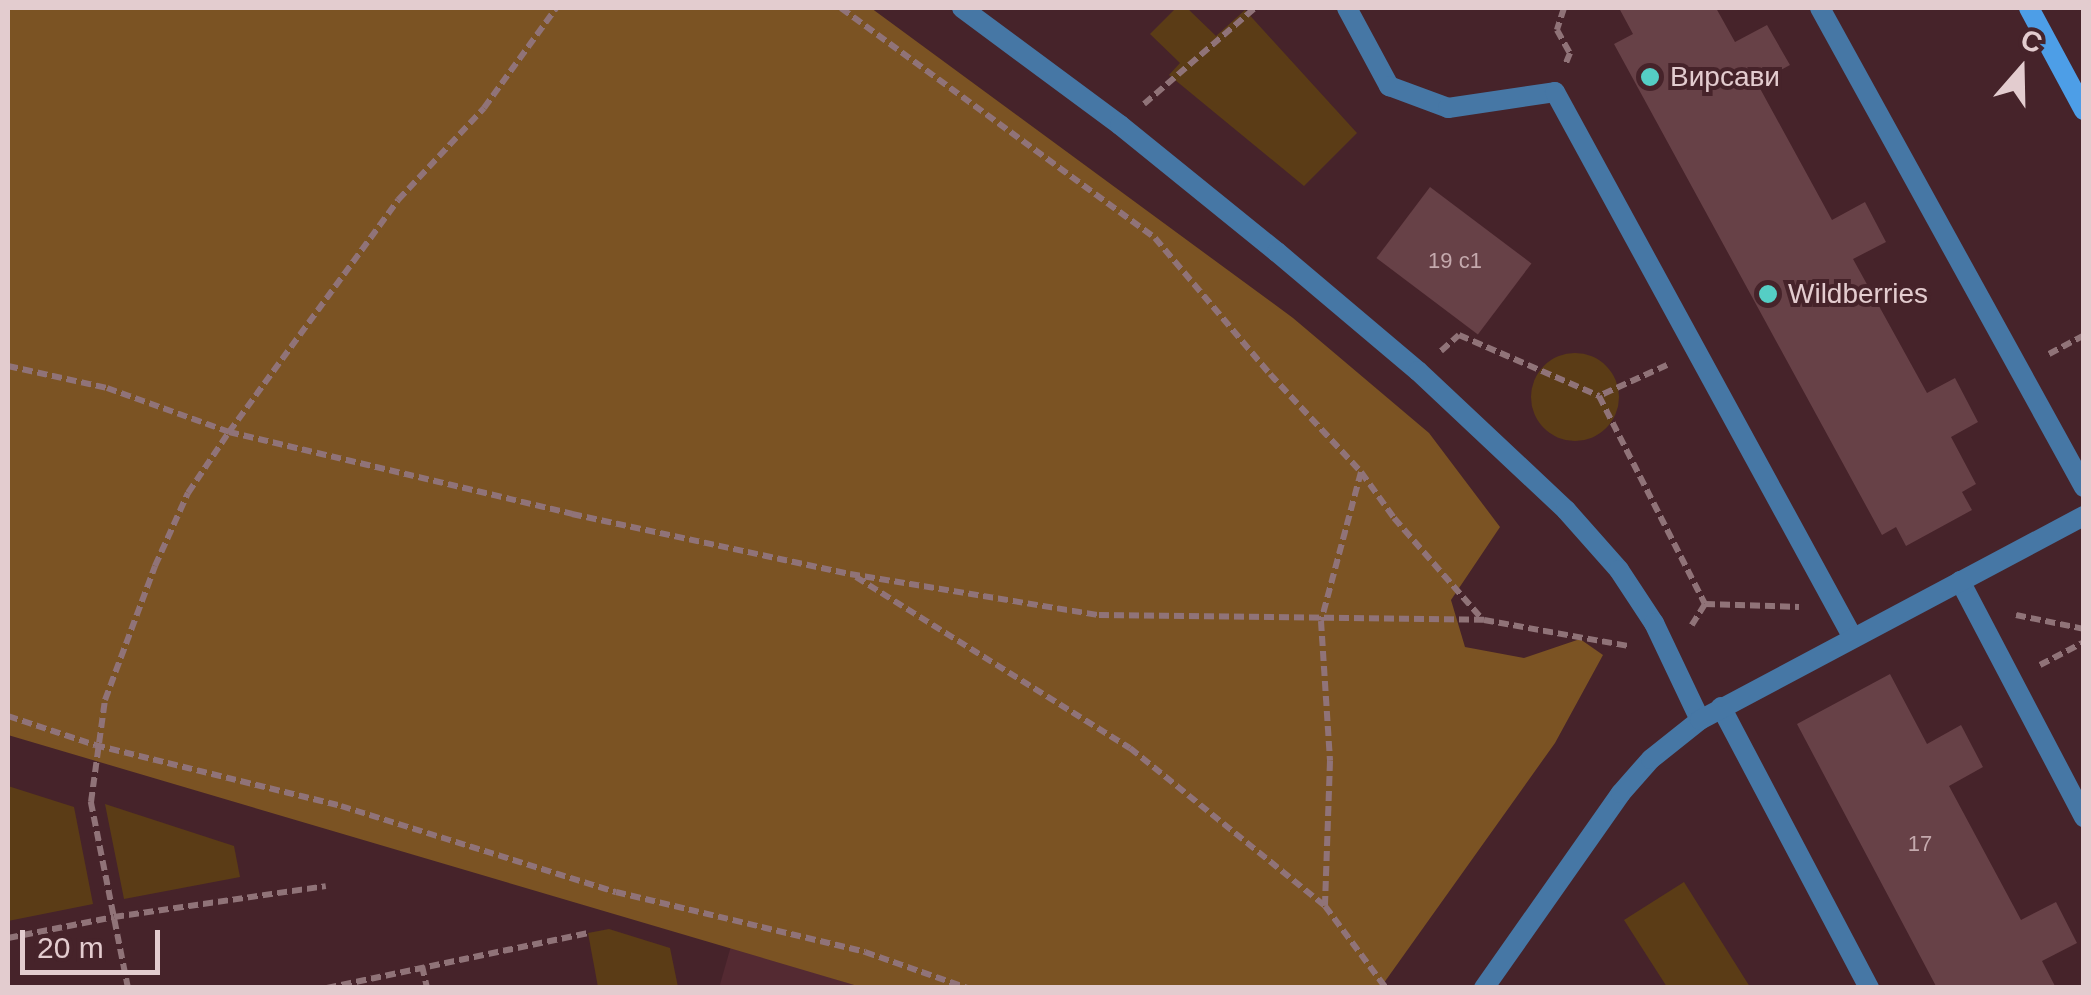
<!DOCTYPE html>
<meta charset="utf-8">
<style>
body{margin:0}
#map{position:relative;width:2091px;height:995px;overflow:hidden;background:#46232a;font-family:Helvetica,sans-serif}
div>[style]{position:absolute}
.built>*{inset:0;background:#542a32}
.green>*{inset:0;background:#5b3c16}
.round{border-radius:50%}
.forest>*{inset:0;background:#7b5323}
.building>*{inset:0;background:#674147;transform-origin:0 0}
.path>*{height:6px;margin-top:-3px;transform-origin:0;background:repeating-linear-gradient(90deg,#907378 0 10px,transparent 0 15px)}
.service>*{height:20px;margin:-10px;padding:0 10px;transform-origin:10px;border-radius:10px;background:#4677a5}
.minor>*{height:20px;margin:-10px;padding:0 10px;transform-origin:10px;border-radius:10px;background:#4677a5}
.secondary>*{height:20px;margin:-10px;padding:0 10px;transform-origin:10px;border-radius:10px;background:#4d9ee7}
.dots>*{width:28px;height:28px;translate:-50% -50%;box-sizing:border-box;border:5px solid #46232a;border-radius:50%}
span{translate:-50% -50%;white-space:nowrap;text-align:center;line-height:1.15;-webkit-text-stroke:8px #46232a;paint-order:stroke}
.number-label{font-size:22px;color:#c4a9ad}
.number-label span{-webkit-text-stroke-width:0}
.poi-label{font-size:28px;color:#e3cccf}
.left{translate:0 -50%;text-align:left}
.frame{position:absolute;inset:0;border:10px solid #e3cccf;pointer-events:none}
.north{position:absolute;left:1971px;top:20px;width:100px;height:100px;-webkit-text-stroke:8px #46232a;paint-order:stroke;rotate:20deg;font-size:28px;font-weight:700;line-height:40px;text-align:center;color:#e3cccf}
.north::after{content:'';display:block;margin:auto;width:35px;height:45px;background:#e3cccf;clip-path:polygon(50% 0,100% 100%,50% 72%,0 100%)}
.scale{position:absolute;left:20px;top:930px;width:140px;height:45px;box-sizing:border-box;border:5px solid #e3cccf;border-top:0;padding-left:12px;font-size:30px;line-height:35px;white-space:nowrap;color:#e3cccf;-webkit-text-stroke:8px #46232a;paint-order:stroke}
</style>
<div id="map">
<div class="built">
<i style="clip-path:polygon(731px 946px,861px 987px,719px 988px)"></i>
</div>
<div class="green">
<i style="clip-path:polygon(1176px 8px,1187px 8px,1216px 36px,1245px 10px,1357px 133px,1304px 186px,1169px 75px,1180px 63px,1150px 34px)"></i>
<i class="round" style="left:1531px;top:353px;width:88px;height:88px"></i>
<i style="clip-path:polygon(8px 786px,74px 807px,93px 904px,8px 921px)"></i>
<i style="clip-path:polygon(105px 804px,234px 846px,240px 877px,124px 899px)"></i>
<i style="clip-path:polygon(1684px 882px,1750px 987px,1667px 987px,1624px 920px)"></i>
<i style="clip-path:polygon(609px 929px,670px 948px,678px 987px,598px 987px,588px 933px)"></i>
</div>
<div class="forest">
<i style="clip-path:polygon(8px 8px,871px 8px,1293px 318px,1429px 433px,1500px 527px,1451px 600px,1465px 647px,1524px 658px,1580px 639px,1603px 655px,1555px 743px,1381px 987px,861px 987px,8px 735px)"></i>
</div>
<div class="building">
<i style="clip-path:polygon(1619px 8px,1716px 8px,1735px 42px,1767px 25px,1790px 65px,1757px 83px,1832px 220px,1865px 202px,1886px 242px,1853px 259px,1927px 393px,1955px 378px,1978px 422px,1951px 437px,1976px 484px,1962px 492px,1972px 510px,1906px 546px,1896px 527px,1882px 535px,1614px 44px,1633px 34px)"></i>
<i style="left:1430px;top:187px;width:127px;height:89px;rotate:37deg"></i>
<i style="clip-path:polygon(1890px 674px,1927px 744px,1961px 725px,1983px 767px,1949px 786px,2021px 920px,2056px 902px,2077px 943px,2042px 961px,2056px 988px,1937px 988px,1797px 724px)"></i>
</div>
<div class="path">
<i style="left:841px;top:8px;width:389px;rotate:36.2deg"></i>
<i style="left:1155px;top:238px;width:178px;rotate:49.8deg"></i>
<i style="left:1270px;top:374px;width:134px;rotate:47.1deg"></i>
<i style="left:1361px;top:472px;width:57px;rotate:54.3deg"></i>
<i style="left:1394px;top:518px;width:135px;rotate:48.9deg"></i>
<i style="left:1564px;top:8px;width:23px;rotate:108deg"></i>
<i style="left:1557px;top:30px;width:26px;rotate:61deg"></i>
<i style="left:1570px;top:53px;width:11px;rotate:112deg"></i>
<i style="left:1144px;top:104px;width:147px;rotate:-40.9deg"></i>
<i style="left:1441px;top:351px;width:24px;rotate:-42deg"></i>
<i style="left:1459px;top:335px;width:153px;rotate:23.5deg"></i>
<i style="left:2049px;top:354px;width:40px;rotate:-28deg"></i>
<i style="left:1667px;top:365px;width:75px;rotate:155.5deg"></i>
<i style="left:1599px;top:396px;width:233px;rotate:63deg"></i>
<i style="left:1705px;top:604px;width:25px;rotate:122deg"></i>
<i style="left:8px;top:366px;width:101px;rotate:12.5deg"></i>
<i style="left:107px;top:388px;width:130px;rotate:19.8deg"></i>
<i style="left:229px;top:432px;width:353px;rotate:13.4deg"></i>
<i style="left:572px;top:514px;width:284px;rotate:12.2deg"></i>
<i style="left:850px;top:574px;width:252px;rotate:9.4deg"></i>
<i style="left:1099px;top:615px;width:385px;rotate:0.7deg"></i>
<i style="left:1484px;top:620px;width:146px;rotate:10.2deg"></i>
<i style="left:1361px;top:472px;width:154px;rotate:105deg"></i>
<i style="left:1321px;top:621px;width:140px;rotate:86.3deg"></i>
<i style="left:1330px;top:761px;width:145px;rotate:92deg"></i>
<i style="left:1325px;top:906px;width:102px;rotate:53.4deg"></i>
<i style="left:856px;top:577px;width:323px;rotate:32deg"></i>
<i style="left:1130px;top:748px;width:251px;rotate:39deg"></i>
<i style="left:1705px;top:604px;width:94px;rotate:1.8deg"></i>
<i style="left:2016px;top:615px;width:69px;rotate:11.6deg"></i>
<i style="left:2040px;top:665px;width:50px;rotate:-27.6deg"></i>
<i style="left:8px;top:716px;width:92px;rotate:18.4deg"></i>
<i style="left:95px;top:745px;width:253px;rotate:13.9deg"></i>
<i style="left:341px;top:806px;width:288px;rotate:17.4deg"></i>
<i style="left:616px;top:892px;width:256px;rotate:13.5deg"></i>
<i style="left:865px;top:952px;width:108px;rotate:19.4deg"></i>
<i style="left:8px;top:938px;width:108px;rotate:-11.2deg"></i>
<i style="left:114px;top:917px;width:214px;rotate:-8.3deg"></i>
<i style="left:422px;top:966px;width:23px;rotate:77deg"></i>
<i style="left:128px;top:988px;width:190px;rotate:-101.3deg"></i>
<i style="left:91px;top:802px;width:103px;rotate:-82.2deg"></i>
<i style="left:105px;top:700px;width:143px;rotate:-69.5deg"></i>
<i style="left:155px;top:566px;width:80px;rotate:-65.7deg"></i>
<i style="left:188px;top:493px;width:73px;rotate:-56.1deg"></i>
<i style="left:229px;top:432px;width:287px;rotate:-53.9deg"></i>
<i style="left:398px;top:200px;width:126px;rotate:-46.9deg"></i>
<i style="left:484px;top:108px;width:123px;rotate:-54.2deg"></i>
<i style="left:327px;top:988px;width:267px;rotate:-11.9deg"></i>
</div>
<div class="service">
<i style="left:1347px;top:8px;width:89px;rotate:61.7deg"></i>
<i style="left:1389px;top:86px;width:63px;rotate:20.4deg"></i>
<i style="left:1448px;top:108px;width:108px;rotate:-8.5deg"></i>
<i style="left:1555px;top:92px;width:622px;rotate:61.37deg"></i>
<i style="left:1820px;top:8px;width:547px;rotate:61.14deg"></i>
<i style="left:1960px;top:581px;width:267px;rotate:62.3deg"></i>
<i style="left:1721px;top:707px;width:318px;rotate:62.2deg"></i>
</div>
<div class="minor">
<i style="left:962px;top:8px;width:197px;rotate:36.5deg"></i>
<i style="left:1120px;top:125px;width:202px;rotate:39deg"></i>
<i style="left:1277px;top:252px;width:185px;rotate:40.2deg"></i>
<i style="left:1418px;top:371px;width:203px;rotate:43.2deg"></i>
<i style="left:1566px;top:510px;width:80px;rotate:48.5deg"></i>
<i style="left:1619px;top:570px;width:64px;rotate:56.6deg"></i>
<i style="left:1654px;top:623px;width:107px;rotate:64.6deg"></i>
<i style="left:1484px;top:988px;width:238px;rotate:-54.9deg"></i>
<i style="left:1621px;top:793px;width:45px;rotate:-48.6deg"></i>
<i style="left:1651px;top:759px;width:63px;rotate:-38.5deg"></i>
<i style="left:1700px;top:720px;width:435px;rotate:-28deg"></i>
</div>
<div class="secondary">
<i style="left:2029px;top:8px;width:116px;rotate:61.7deg"></i>
</div>
<div class="dots">
<i style="left:1650px;top:77px;background:#55cec5"></i>
<i style="left:1768px;top:294px;background:#55cec5"></i>
</div>
<div class="number-label">
<span style="left:1455px;top:261px">19 с1</span>
<span style="left:1920px;top:844px">17</span>
</div>
<div class="poi-label">
<span class="left" style="left:1670px;top:77px">Вирсави</span>
<span class="left" style="left:1788px;top:294px">Wildberries</span>
</div>
<div class="frame"></div>
<div class="north">С</div>
<div class="scale">20 m</div>
</div>
